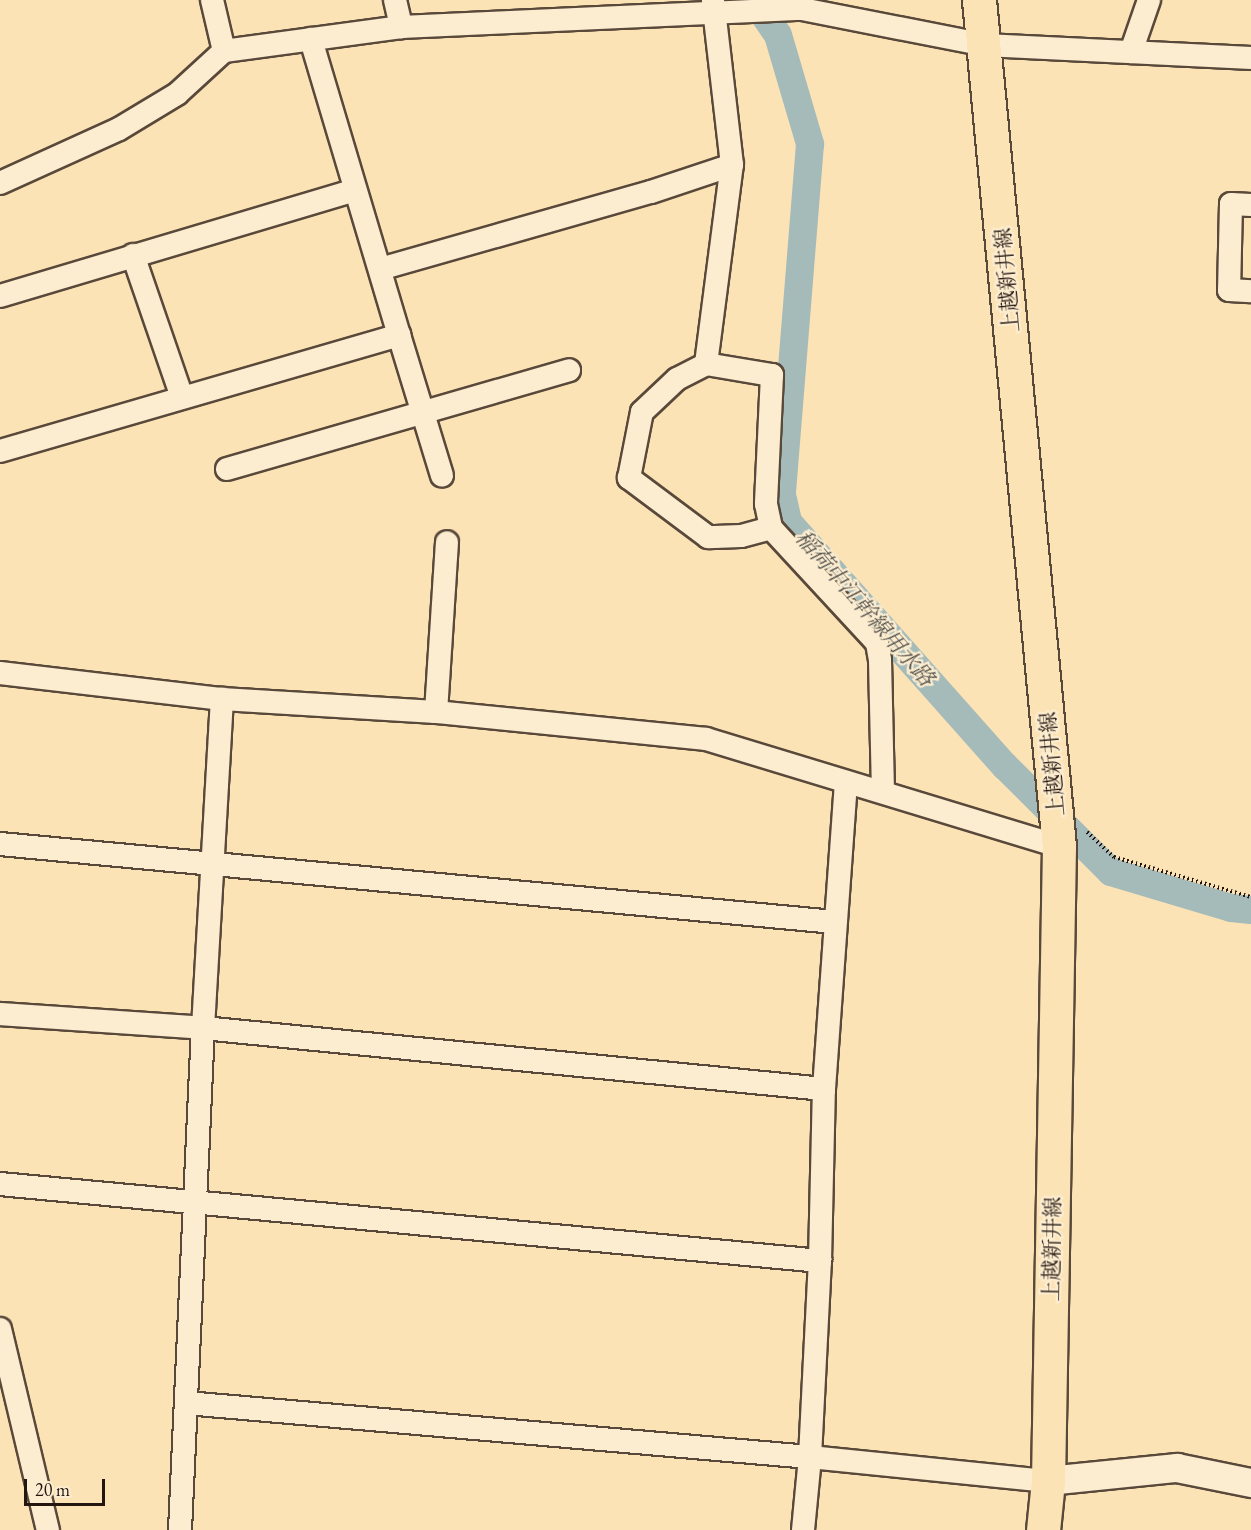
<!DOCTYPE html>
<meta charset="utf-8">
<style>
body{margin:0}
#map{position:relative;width:1251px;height:1530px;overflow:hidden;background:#fce3b6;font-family:"EB Garamond","Noto Serif JP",serif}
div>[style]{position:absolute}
.canal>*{height:28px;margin:-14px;padding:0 14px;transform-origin:14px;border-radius:14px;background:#a5bbba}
.path>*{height:4px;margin-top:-2px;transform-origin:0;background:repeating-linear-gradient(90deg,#231610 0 1.5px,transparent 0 4.5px)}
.roads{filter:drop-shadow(2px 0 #59493a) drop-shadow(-2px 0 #59493a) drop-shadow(0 2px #59493a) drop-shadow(0 -2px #59493a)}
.minor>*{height:22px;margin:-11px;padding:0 11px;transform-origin:11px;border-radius:11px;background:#fdedd0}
.tertiary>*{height:28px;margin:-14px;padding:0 14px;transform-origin:14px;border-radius:14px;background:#fdedd0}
.primary>*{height:33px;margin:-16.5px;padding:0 16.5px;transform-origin:16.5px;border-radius:16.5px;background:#fce3b6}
span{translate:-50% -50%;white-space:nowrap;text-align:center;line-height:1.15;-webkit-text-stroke:4.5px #fdedd0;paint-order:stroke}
.street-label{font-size:21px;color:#231610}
.water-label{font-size:22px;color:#50504c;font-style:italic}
.scale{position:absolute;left:24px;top:1479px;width:81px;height:27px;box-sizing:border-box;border:3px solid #231610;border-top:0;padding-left:8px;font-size:18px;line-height:21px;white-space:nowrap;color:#231610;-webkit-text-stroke:4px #fdedd0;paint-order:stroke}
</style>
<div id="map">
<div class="canal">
<i style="left:754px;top:0;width:42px;rotate:55.6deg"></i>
<i style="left:778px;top:35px;width:114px;rotate:73.6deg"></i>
<i style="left:810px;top:144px;width:352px;rotate:94.6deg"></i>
<i style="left:782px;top:495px;width:28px;rotate:77deg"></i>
<i style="left:788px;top:522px;width:327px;rotate:48.4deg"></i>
<i style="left:1005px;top:766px;width:150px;rotate:45deg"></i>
<i style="left:1111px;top:872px;width:125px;rotate:16.7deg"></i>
<i style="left:1231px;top:908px;width:20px;rotate:6deg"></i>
</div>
<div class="path">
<i style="left:1087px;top:832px;width:37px;rotate:43deg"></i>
<i style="left:1114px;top:857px;width:143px;rotate:16.3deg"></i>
</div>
<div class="roads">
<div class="minor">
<i style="left:212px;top:0;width:52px;rotate:76.8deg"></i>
<i style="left:395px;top:0;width:28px;rotate:77deg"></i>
<i style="left:1131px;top:52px;width:55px;rotate:-70.9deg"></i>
<i style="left:0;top:183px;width:131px;rotate:-24.4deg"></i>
<i style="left:119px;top:129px;width:68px;rotate:-31.1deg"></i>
<i style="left:177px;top:94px;width:64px;rotate:-42.5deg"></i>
<i style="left:224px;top:51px;width:179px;rotate:-7.7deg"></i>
<i style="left:401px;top:27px;width:401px;rotate:-2.6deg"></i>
<i style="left:802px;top:9px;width:187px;rotate:11.1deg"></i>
<i style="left:985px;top:45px;width:266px;rotate:2.8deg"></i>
<i style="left:1251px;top:205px;width:20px;rotate:-177deg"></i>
<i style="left:1231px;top:204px;width:86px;rotate:91.3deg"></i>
<i style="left:1229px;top:290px;width:22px;rotate:3deg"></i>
<i style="left:133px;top:255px;width:150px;rotate:71deg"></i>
<i style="left:380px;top:269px;width:282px;rotate:-15.9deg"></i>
<i style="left:651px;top:192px;width:85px;rotate:-18.4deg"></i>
<i style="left:732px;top:165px;width:166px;rotate:-96.6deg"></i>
<i style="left:0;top:296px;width:370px;rotate:-16.6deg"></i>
<i style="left:399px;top:335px;width:147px;rotate:73deg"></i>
<i style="left:706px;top:364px;width:67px;rotate:9.5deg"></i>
<i style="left:772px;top:375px;width:129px;rotate:92.7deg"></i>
<i style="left:766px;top:504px;width:25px;rotate:78deg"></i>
<i style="left:771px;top:528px;width:31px;rotate:165deg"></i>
<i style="left:741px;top:536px;width:33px;rotate:178deg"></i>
<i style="left:708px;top:537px;width:99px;rotate:-143.2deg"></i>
<i style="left:629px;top:478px;width:67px;rotate:-78.9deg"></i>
<i style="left:642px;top:412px;width:48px;rotate:-43.3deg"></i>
<i style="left:677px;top:379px;width:33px;rotate:-27deg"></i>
<i style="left:706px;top:364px;width:201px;rotate:-82.6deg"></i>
<i style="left:0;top:451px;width:416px;rotate:-16.2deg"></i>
<i style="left:399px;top:335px;width:309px;rotate:-106.6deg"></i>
<i style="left:227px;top:469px;width:356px;rotate:-16.1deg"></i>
<i style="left:771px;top:528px;width:156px;rotate:47.3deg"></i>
<i style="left:877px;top:643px;width:17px;rotate:80deg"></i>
<i style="left:880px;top:660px;width:130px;rotate:88.7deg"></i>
<i style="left:0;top:673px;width:224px;rotate:6.7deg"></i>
<i style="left:222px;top:699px;width:214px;rotate:3.5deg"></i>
<i style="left:436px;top:712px;width:271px;rotate:5.7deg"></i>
<i style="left:706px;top:739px;width:369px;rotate:16.9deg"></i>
<i style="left:436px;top:712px;width:170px;rotate:-86.3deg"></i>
<i style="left:0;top:844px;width:839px;rotate:5.34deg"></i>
<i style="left:0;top:1014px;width:203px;rotate:3.9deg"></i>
<i style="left:203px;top:1028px;width:624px;rotate:5.61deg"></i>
<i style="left:0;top:1184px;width:824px;rotate:5.36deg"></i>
<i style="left:0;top:1329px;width:207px;rotate:76.6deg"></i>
<i style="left:186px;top:1403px;width:626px;rotate:4.95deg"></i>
<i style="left:810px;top:1457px;width:239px;rotate:5.8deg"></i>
<i style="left:180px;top:1530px;width:503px;rotate:-87.38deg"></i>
<i style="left:203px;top:1028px;width:330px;rotate:-86.7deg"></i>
<i style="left:803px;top:1530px;width:73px;rotate:-84.5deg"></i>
<i style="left:810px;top:1457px;width:196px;rotate:-87.1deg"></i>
<i style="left:820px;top:1261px;width:172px;rotate:-88.7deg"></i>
<i style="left:824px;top:1089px;width:307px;rotate:-85.9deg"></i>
</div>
<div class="tertiary">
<i style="left:1048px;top:1481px;width:130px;rotate:-5.8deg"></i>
<i style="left:1177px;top:1468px;width:76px;rotate:11.5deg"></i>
</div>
<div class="primary">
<i style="left:979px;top:0;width:850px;rotate:84.6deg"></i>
<i style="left:1059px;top:846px;width:635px;rotate:90.99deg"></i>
<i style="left:1048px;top:1481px;width:49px;rotate:95.8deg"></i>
</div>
</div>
<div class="street-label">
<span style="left:1007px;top:280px;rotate:-95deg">上越新井線</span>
<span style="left:1052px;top:764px;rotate:-95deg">上越新井線</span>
<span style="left:1052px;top:1249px;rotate:-89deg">上越新井線</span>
</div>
<div class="water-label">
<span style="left:865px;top:608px;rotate:49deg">稲荷中江幹線用水路</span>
</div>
<div class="scale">20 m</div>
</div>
